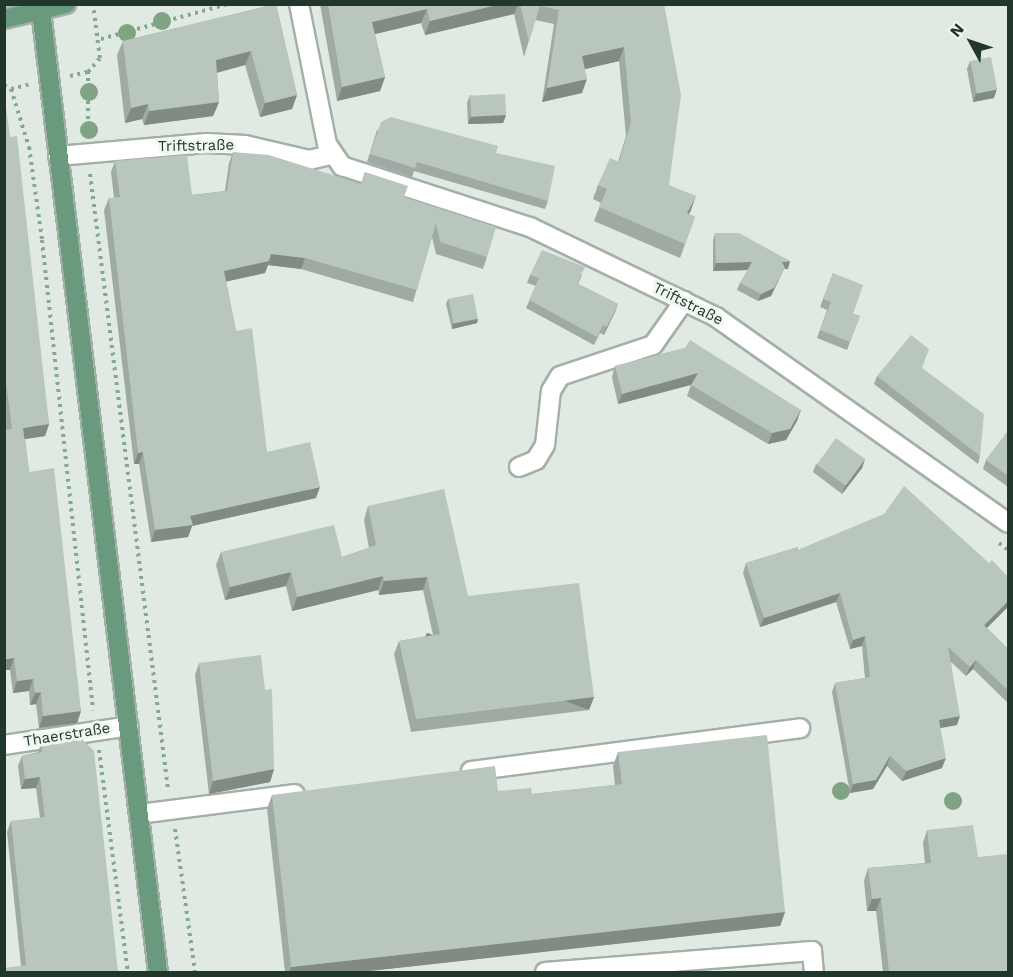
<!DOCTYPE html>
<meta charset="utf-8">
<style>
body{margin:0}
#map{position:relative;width:1013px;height:977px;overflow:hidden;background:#e0e9e2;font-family:"Work Sans",sans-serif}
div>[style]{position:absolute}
.path>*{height:4px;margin-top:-2px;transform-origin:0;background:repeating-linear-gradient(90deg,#84a991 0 3px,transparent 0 7.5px)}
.roads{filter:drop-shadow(2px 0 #a3b0a7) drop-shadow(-2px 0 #a3b0a7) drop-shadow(0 2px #a3b0a7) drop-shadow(0 -2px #a3b0a7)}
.minor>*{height:18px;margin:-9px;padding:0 9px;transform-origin:9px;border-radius:9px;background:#fff}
.major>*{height:18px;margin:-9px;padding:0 9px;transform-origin:9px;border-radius:9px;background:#699a7d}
.trees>*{width:18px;height:18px;margin:-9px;border-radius:50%;background:#80a383}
.wall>*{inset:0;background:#9eaaa3}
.shaded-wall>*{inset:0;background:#818b84;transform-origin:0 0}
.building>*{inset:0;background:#b8c6bd;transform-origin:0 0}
span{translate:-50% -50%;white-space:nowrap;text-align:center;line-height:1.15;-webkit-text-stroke:6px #f0f6f1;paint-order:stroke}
.street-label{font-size:15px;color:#22372b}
.frame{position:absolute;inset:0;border:6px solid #22372b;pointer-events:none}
.north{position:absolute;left:941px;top:12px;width:60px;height:60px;-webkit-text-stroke:4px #f0f6f1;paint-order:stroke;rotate:310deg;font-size:16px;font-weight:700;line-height:24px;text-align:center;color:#22372b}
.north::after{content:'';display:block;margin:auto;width:21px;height:27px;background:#22372b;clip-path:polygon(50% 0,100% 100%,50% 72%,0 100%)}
</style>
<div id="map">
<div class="path">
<i style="left:101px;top:39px;width:132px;rotate:-15.4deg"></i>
<i style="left:70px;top:76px;width:18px;rotate:-13deg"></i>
<i style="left:88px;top:72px;width:18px;rotate:-49deg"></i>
<i style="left:100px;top:58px;width:54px;rotate:-97.4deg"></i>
<i style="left:4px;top:85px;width:8px;rotate:30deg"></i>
<i style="left:11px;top:89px;width:61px;rotate:72.8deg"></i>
<i style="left:29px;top:147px;width:94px;rotate:82deg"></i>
<i style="left:42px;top:240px;width:473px;rotate:83.8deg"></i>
<i style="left:11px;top:89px;width:21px;rotate:-14deg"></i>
<i style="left:88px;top:134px;width:62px;rotate:-90deg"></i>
<i style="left:90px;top:174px;width:620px;rotate:82.77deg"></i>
<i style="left:999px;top:543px;width:11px;rotate:38deg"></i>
<i style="left:99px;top:750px;width:224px;rotate:82.6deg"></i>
<i style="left:175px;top:829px;width:144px;rotate:82deg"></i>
</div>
<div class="roads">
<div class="minor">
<i style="left:299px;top:4px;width:143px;rotate:78.7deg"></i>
<i style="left:327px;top:144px;width:27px;rotate:56deg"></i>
<i style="left:342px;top:166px;width:198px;rotate:18deg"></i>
<i style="left:530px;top:227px;width:207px;rotate:25.8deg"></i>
<i style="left:716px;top:317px;width:357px;rotate:35.2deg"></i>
<i style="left:58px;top:156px;width:149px;rotate:-5deg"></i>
<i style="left:206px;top:143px;width:39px;rotate:3deg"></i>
<i style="left:245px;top:145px;width:66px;rotate:13.2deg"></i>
<i style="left:309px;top:160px;width:23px;rotate:-13deg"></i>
<i style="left:519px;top:467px;width:18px;rotate:-22deg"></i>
<i style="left:536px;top:460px;width:17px;rotate:-59deg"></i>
<i style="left:545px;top:445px;width:54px;rotate:-83.7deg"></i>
<i style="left:551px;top:391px;width:17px;rotate:-59deg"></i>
<i style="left:560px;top:376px;width:98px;rotate:-18.4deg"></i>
<i style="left:653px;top:345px;width:54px;rotate:-54.8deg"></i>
<i style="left:4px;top:745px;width:126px;rotate:-8.6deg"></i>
<i style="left:471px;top:771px;width:332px;rotate:-7.4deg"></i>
<i style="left:139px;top:814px;width:157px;rotate:-7.3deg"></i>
<i style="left:545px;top:972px;width:268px;rotate:-4.5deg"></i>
<i style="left:812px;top:951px;width:21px;rotate:85deg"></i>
</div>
<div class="major">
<i style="left:41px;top:11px;width:968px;rotate:83.06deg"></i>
<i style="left:4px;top:19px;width:64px;rotate:-13.6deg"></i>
</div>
</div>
<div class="trees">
<i style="left:162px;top:21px"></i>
<i style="left:127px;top:33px"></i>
<i style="left:89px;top:92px"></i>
<i style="left:89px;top:130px"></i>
<i style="left:841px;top:791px"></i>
<i style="left:953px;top:801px"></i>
</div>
<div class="wall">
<i style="clip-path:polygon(276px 4px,297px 95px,292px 109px,260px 117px,245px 65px,217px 73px,219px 102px,213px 116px,144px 125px,142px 119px,125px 123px,117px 55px,123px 41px)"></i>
<i style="clip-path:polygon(320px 4px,664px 4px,669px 185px,691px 210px,689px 214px,695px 217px,680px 258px,594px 221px,601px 203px,593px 199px,598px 185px,618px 162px,626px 136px,619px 61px,585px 69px,582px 93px,542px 102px,554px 24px,535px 20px,524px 57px,514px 14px,425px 35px,421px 23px,375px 34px,385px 77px,380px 91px,337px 101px)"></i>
<i style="clip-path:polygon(970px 61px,994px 98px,973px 102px,967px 69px)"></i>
<i style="clip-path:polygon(4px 95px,49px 424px,45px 436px,25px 439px,29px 472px,81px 711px,77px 723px,39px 728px,36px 704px,30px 705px,29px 691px,13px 693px,10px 670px,6px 429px,4px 415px)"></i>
<i style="clip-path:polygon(470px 95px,506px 115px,503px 123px,468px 124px,467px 103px)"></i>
<i style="clip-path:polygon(377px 130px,496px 153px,548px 201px,545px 209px,414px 171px,412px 177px,367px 162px)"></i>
<i style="clip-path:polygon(233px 152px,361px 183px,365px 172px,404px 197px,487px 257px,483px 269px,436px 254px,432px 237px,413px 302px,301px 269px,268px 265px,265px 273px,226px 281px,236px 331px,267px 452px,316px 498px,192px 526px,188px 537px,151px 542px,139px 464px,134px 464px,104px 210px,109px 198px,114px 198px,111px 172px,115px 161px,192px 195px,225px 191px,229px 163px)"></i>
<i style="clip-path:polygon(715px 233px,788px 269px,784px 269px,771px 296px,758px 301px,737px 290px,740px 283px,748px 270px,713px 271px,713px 241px)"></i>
<i style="clip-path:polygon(833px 273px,853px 314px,860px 316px,847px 350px,817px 338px,827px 310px,820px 307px)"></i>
<i style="clip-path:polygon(530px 275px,582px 275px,578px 284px,618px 304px,604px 335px,600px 333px,594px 345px,526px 308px,536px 286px,527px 283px)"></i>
<i style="clip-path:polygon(448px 299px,478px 319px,477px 323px,452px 329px,446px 304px)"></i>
<i style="clip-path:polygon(685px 348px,797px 421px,786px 440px,768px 444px,687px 396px,691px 385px,618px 404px,612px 377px,615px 366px)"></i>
<i style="clip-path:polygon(922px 368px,980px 456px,978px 464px,874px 384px,877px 376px)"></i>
<i style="clip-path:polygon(1008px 431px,1008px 487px,983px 469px,986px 460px)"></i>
<i style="clip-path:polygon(865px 459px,862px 468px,842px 494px,813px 472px,816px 464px)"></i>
<i style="clip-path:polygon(368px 506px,468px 596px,594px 697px,589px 710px,411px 732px,394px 654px,399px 641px,433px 635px,423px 590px,379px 595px,378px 590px,292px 611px,286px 586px,225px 600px,216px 565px,221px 552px,342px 557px,369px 548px,364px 520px)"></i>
<i style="clip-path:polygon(798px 547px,797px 550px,987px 628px,1008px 649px,1008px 703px,973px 669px,966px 676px,951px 662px,957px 725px,940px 728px,942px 768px,902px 781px,887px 766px,873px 789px,850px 793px,832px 692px,835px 683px,865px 678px,862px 646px,850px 649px,836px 602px,760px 627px,743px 573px,746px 563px)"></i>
<i style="clip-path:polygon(199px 663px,274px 769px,270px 782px,209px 794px,195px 675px)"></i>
<i style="clip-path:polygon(42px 741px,118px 972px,21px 966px,7px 832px,11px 821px,40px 818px,36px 788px,21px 789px,18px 766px,22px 756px,38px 752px)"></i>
<i style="clip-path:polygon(618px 752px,785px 912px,780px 926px,360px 972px,285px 972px,267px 809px,272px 795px,498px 791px,532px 794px,615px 785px,613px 766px)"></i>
<i style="clip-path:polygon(927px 830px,978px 857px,1008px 972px,883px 972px,876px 911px,867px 911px,864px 881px,868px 868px,925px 863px,923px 843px)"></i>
</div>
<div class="shaded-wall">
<i style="clip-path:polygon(501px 4px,518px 4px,514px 14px,425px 35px,430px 21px)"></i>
<i style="clip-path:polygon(427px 9px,421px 23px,367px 36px,372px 22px)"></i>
<i style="clip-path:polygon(624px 47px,619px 61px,577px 71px,582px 56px)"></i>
<i style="clip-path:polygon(251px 51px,245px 65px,211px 74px,216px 60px)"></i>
<i style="clip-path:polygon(385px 77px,380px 91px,337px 101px,342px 87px)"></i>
<i style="clip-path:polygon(587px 79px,582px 93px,542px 102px,547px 88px)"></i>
<i style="clip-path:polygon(997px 89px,994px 98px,973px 102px,976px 93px)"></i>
<i style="clip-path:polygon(297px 95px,292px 109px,260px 117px,265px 103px)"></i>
<i style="clip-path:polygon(219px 102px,213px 116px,144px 125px,149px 111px)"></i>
<i style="clip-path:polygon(148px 104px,142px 119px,125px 123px,131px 108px)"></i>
<i style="clip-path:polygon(506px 115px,503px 123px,468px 124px,471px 116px)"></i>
<i style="clip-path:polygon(696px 196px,691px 210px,682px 227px,687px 213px)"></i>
<i style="clip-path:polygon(271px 254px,305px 258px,301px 269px,268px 265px,265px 273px,220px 283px,224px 271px)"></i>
<i style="clip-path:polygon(790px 261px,788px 269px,784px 269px,771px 296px,758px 301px,761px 294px,782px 262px)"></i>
<i style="clip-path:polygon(752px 262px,749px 270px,713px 271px,716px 263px)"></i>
<i style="clip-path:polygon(618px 304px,615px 312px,604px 335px,607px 327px)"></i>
<i style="clip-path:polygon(478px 319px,477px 323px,452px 329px,453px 324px)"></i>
<i style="clip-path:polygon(698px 373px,694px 384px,618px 404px,622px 394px)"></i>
<i style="clip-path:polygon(801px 410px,797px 421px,786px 440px,768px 444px,772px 433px)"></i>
<i style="clip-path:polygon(49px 424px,45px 436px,19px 440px,23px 428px)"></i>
<i style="clip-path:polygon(143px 452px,139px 464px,134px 464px,138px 453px)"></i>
<i style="clip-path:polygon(865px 459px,862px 468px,842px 494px,845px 486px)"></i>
<i style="clip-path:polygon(320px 487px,316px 498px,192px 526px,188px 537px,151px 542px,155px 530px,190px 516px)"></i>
<i style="clip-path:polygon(291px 572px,286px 586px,225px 600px,230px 587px)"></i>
<i style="clip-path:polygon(383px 576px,378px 590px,292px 611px,297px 597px)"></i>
<i style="clip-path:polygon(427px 577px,423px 590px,379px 595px,384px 581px)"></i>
<i style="clip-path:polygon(840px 593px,836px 602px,760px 627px,764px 618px)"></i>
<i style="clip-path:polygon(1008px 601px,1008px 607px,980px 635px,984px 625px)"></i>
<i style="clip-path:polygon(865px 636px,862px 646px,850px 649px,853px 640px)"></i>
<i style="clip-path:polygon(14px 658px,10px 670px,4px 670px,4px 659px)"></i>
<i style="clip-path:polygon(976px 660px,973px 669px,966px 676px,970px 667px)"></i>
<i style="clip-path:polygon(33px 679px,29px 691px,13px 693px,17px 681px)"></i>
<i style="clip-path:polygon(41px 692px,36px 704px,30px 705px,35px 693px)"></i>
<i style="left:594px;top:697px;width:14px;height:179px;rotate:111deg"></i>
<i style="clip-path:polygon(81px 711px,77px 723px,39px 728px,43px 716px)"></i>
<i style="clip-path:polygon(960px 716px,957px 725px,935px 729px,939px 720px)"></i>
<i style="clip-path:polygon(890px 756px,887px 766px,873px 789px,850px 793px,853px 784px)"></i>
<i style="clip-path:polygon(946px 758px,942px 768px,902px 781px,906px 771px)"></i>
<i style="clip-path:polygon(274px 769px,270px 782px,209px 794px,213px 781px)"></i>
<i style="clip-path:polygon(40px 777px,36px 788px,21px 789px,25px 779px)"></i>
<i style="clip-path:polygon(881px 898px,876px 911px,867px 911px,872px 899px)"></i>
<i style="clip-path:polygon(785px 912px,780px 926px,360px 972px,289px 972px,291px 967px)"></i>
</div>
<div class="building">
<i style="clip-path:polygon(276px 4px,297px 95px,265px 103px,251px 51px,216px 60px,219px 102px,149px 111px,148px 104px,131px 108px,123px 41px)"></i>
<i style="clip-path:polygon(328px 4px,501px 4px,430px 21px,427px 9px,372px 22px,385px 77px,342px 87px)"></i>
<i style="clip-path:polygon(520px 4px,664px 4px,681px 95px,669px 185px,696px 196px,687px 213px,695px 217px,685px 244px,599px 207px,607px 189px,598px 185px,610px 158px,619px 162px,631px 122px,624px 47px,582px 56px,587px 79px,547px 88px,559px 10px,540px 6px,529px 42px)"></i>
<i style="left:991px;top:57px;width:33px;height:21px;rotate:79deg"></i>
<i style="left:505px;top:94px;width:21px;height:35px;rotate:87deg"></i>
<i style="clip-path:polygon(4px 95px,10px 137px,17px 136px,49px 424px,23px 428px,29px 472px,54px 468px,81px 711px,43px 716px,41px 692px,35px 693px,33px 679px,17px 681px,14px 658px,4px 659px,4px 430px,12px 429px,4px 368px)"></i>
<i style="clip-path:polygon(391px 117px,498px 146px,496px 153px,555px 166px,548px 201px,417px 162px,415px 168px,370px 154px,381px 122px)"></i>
<i style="clip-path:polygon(233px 152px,269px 155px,361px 184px,365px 172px,408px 186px,404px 197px,496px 227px,487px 257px,440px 242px,436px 223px,417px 290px,305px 258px,271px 254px,269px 261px,224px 271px,236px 331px,252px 328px,267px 452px,310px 442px,320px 487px,190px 516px,193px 525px,155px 530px,143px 452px,138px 453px,109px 198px,120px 197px,115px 161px,187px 155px,192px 195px,227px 191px)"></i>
<i style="clip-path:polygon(715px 233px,739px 233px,790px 261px,782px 262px,785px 268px,774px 288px,761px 294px,740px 283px,752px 262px,716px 263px)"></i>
<i style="clip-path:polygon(542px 250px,585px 267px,577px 284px,618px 304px,607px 327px,603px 325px,597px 337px,529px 300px,539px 278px,530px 275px)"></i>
<i style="clip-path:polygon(833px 273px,863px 285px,853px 314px,860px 316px,850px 342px,820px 330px,831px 302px,823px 299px)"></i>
<i style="left:473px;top:294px;width:25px;height:25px;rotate:79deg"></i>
<i style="clip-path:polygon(911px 335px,929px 349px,922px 368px,984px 414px,980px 456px,877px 376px)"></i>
<i style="clip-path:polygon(690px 340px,801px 410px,790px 429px,772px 433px,691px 385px,698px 373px,622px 394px,615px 366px,685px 348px)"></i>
<i style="clip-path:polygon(1008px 431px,1008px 476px,986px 460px)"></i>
<i style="left:836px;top:438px;width:36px;height:33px;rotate:36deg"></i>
<i style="clip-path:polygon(904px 486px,989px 563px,992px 560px,1008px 577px,1008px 601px,984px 625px,1008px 649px,1008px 690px,976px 660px,970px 667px,948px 647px,960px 716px,939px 720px,946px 758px,906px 771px,890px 756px,876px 780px,853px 784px,835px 683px,870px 677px,865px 636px,853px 640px,840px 593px,764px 618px,746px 563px,798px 547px,795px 551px,884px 514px)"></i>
<i style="clip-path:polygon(444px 489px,468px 596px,579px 583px,594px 697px,416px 719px,399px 641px,440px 634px,427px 577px,384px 581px,383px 576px,297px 597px,291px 572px,230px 587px,221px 552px,334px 525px,342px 557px,376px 545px,368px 506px)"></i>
<i style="clip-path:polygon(261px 655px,265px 690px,272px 689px,274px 769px,213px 781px,199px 663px)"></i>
<i style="clip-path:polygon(78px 735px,94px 751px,118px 972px,4px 972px,4px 968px,26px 965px,11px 821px,45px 817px,40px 777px,25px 779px,22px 756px,42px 752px,42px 741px)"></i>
<i style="clip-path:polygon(767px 735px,785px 912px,291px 967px,272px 795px,495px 766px,498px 791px,531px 788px,532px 794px,622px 784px,618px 752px)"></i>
<i style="clip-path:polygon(973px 825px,978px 857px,1008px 854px,1008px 972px,889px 972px,881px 898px,872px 899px,868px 868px,931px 863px,927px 830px)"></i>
</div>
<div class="street-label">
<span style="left:196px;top:146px;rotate:-1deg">Triftstraße</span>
<span style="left:688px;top:304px;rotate:27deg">Triftstraße</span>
<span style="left:67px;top:735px;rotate:-9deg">Thaerstraße</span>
</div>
<div class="frame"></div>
<div class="north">N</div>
</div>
